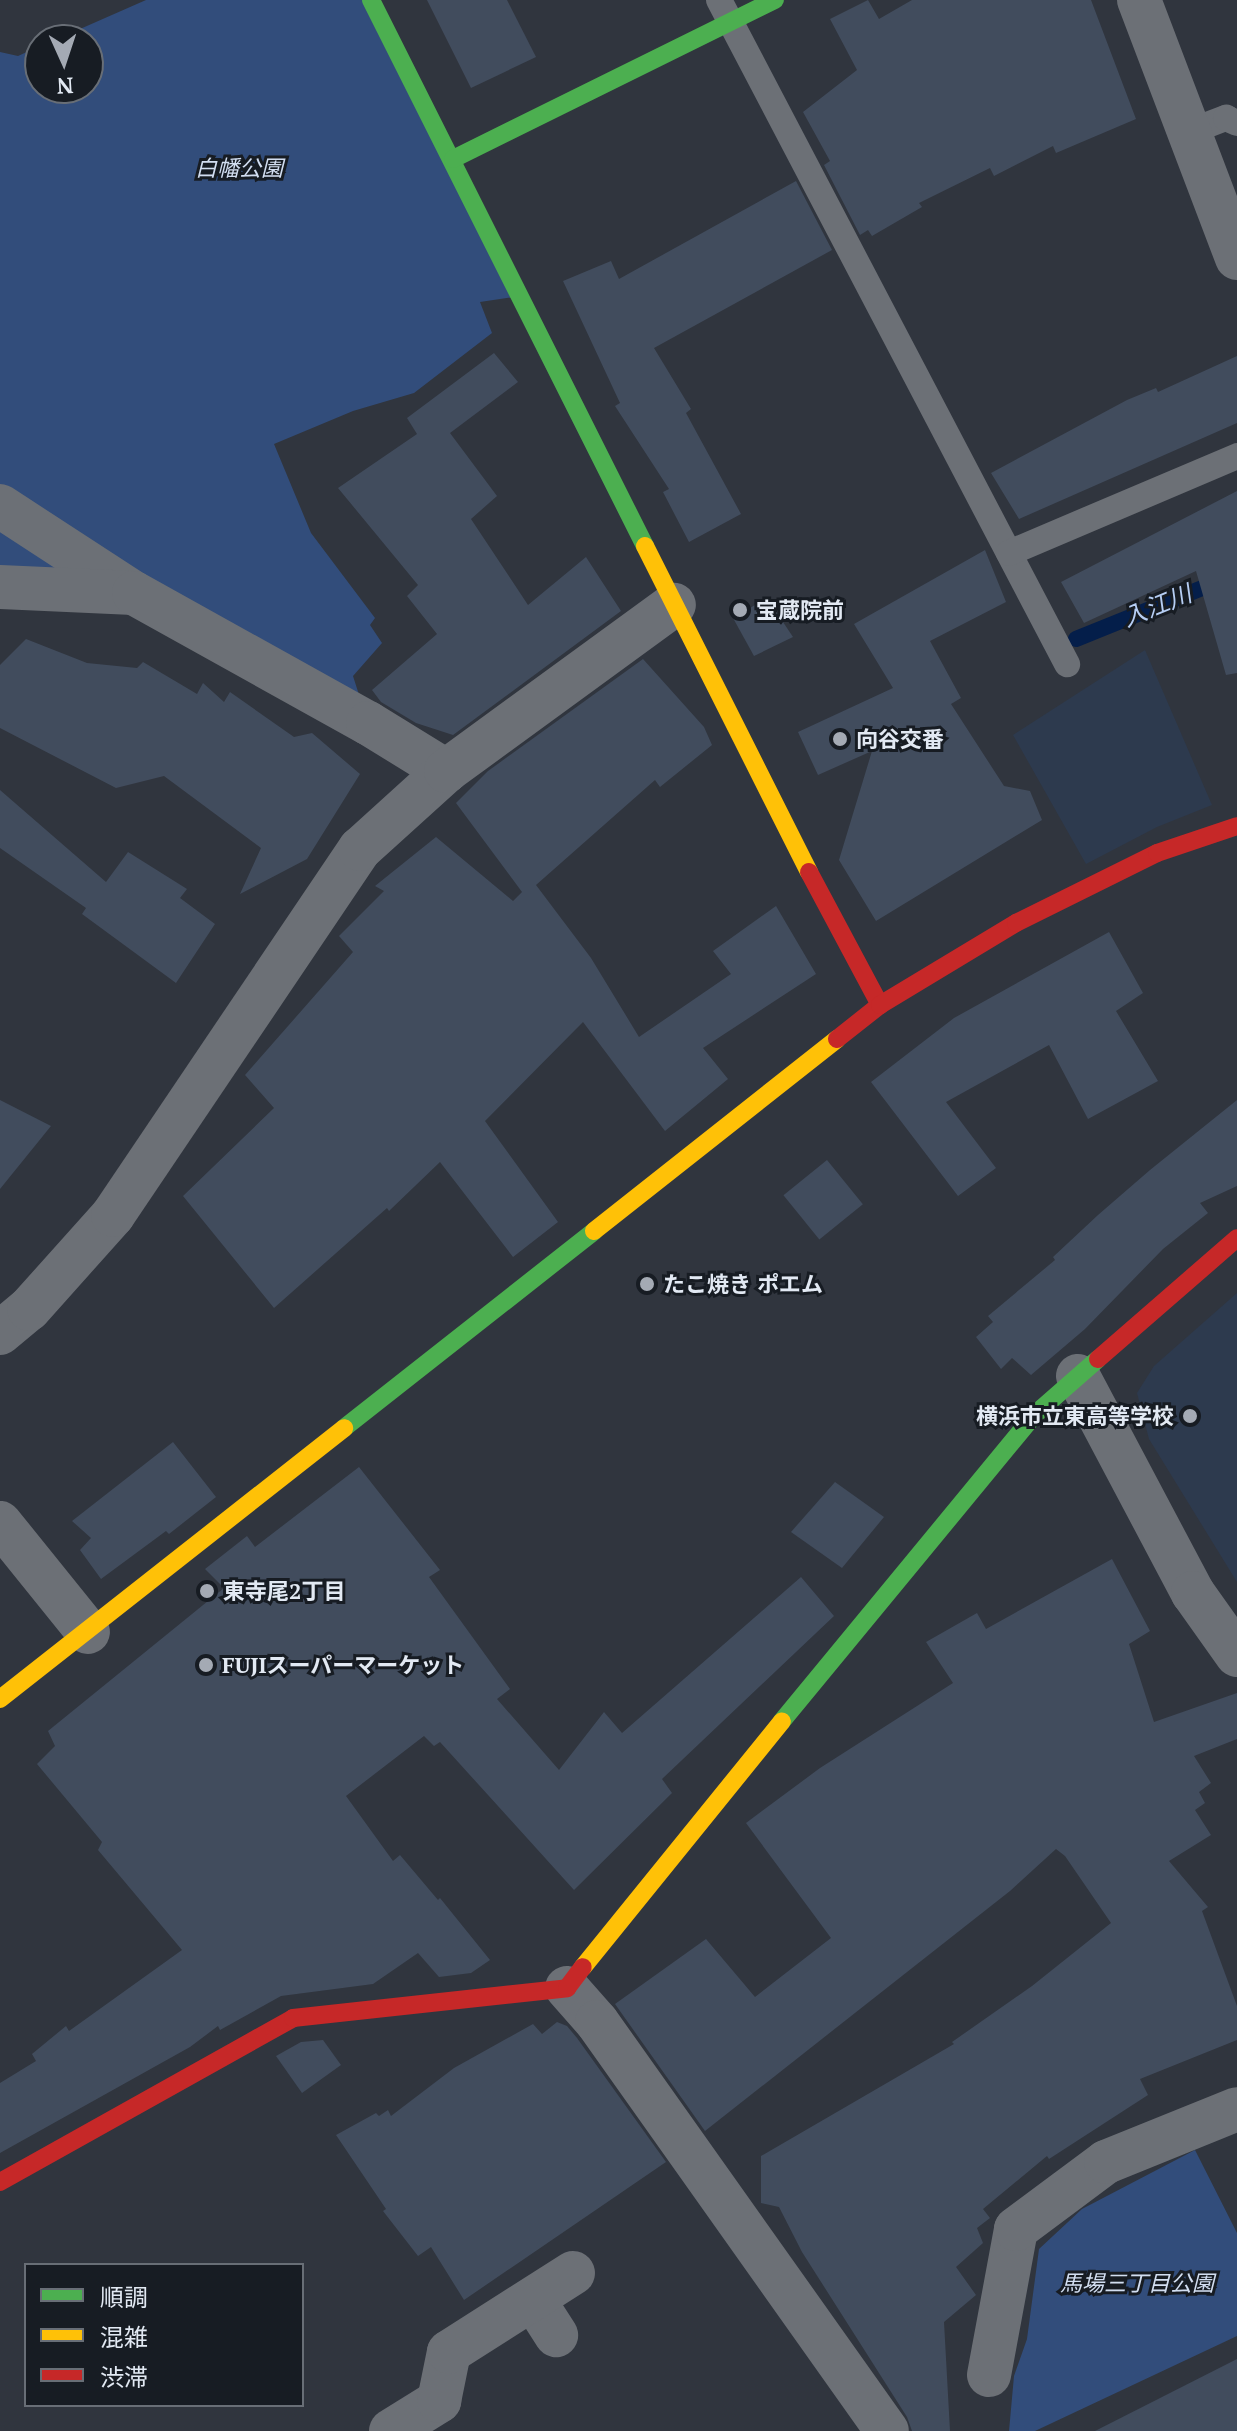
<!DOCTYPE html>
<meta charset="utf-8">
<style>
body{margin:0}
#map{position:relative;width:1237px;height:2431px;overflow:hidden;background:#30353e;font-family:"PT Serif","Noto Sans JP",serif}
div>[style]{position:absolute}
.built>*{inset:0;background:#2d3a4e}
.green>*{inset:0;background:#324d7b}
.stream>*{height:16px;margin:-8px;padding:0 8px;transform-origin:8px;border-radius:8px;background:#041e4a}
.building>*{inset:0;background:#414c5d;transform-origin:0 0}
.lane>*{height:26px;margin:-13px;padding:0 13px;transform-origin:13px;border-radius:13px;background:#6c7076}
.street>*{height:44px;margin:-22px;padding:0 22px;transform-origin:22px;border-radius:22px;background:#6c7076}
.fast>*{height:18px;margin:-9px;padding:0 9px;transform-origin:9px;border-radius:9px;background:#4caf50}
.slow>*{height:18px;margin:-9px;padding:0 9px;transform-origin:9px;border-radius:9px;background:#ffc107}
.jam>*{height:18px;margin:-9px;padding:0 9px;transform-origin:9px;border-radius:9px;background:#c62828}
.dots>*{width:22px;height:22px;translate:-50% -50%;box-sizing:border-box;border:4px solid #171c23;border-radius:50%}
span{translate:-50% -50%;white-space:nowrap;text-align:center;line-height:1.15;-webkit-text-stroke:6px #171c23;paint-order:stroke}
.park-label{font-size:22px;color:#d2def1;font-style:italic}
.poi-label{font-size:22px;color:#e2e9f3;font-weight:700}
.left{translate:0 -50%;text-align:left}
.right{translate:-100% -50%;text-align:right}
.water-label{font-size:24px;color:#b6cef4;font-style:italic}
.legend{position:absolute;left:24px;top:2263px;width:280px;height:144px;box-sizing:border-box;background:#171c23;border:2px solid #686e76;margin:0;padding:10px 14px;list-style:none;font-size:24px;color:#e2e9f3}
.legend li{display:flex;align-items:center;gap:16px;height:40px}
.legend b{width:40px;border:2px solid #686e76}
.north{position:absolute;left:24px;top:24px;width:80px;height:80px;box-sizing:border-box;background:#171c23;border:2px solid #686e76;border-radius:50%;rotate:177deg;font-size:22px;font-weight:700;line-height:32px;text-align:center;color:#e2e9f3}
.north::after{content:'';display:block;margin:auto;width:28px;height:36px;background:#a4aab4;clip-path:polygon(50% 0,100% 100%,50% 72%,0 100%)}
</style>
<div id="map">
<div class="built">
<i style="clip-path:polygon(1145px 650px,1212px 805px,1157px 827px,1086px 864px,1013px 735px)"></i>
<i style="clip-path:polygon(1237px 1293px,1237px 1582px,1149px 1439px,1137px 1393px,1154px 1366px)"></i>
</div>
<div class="green">
<i style="clip-path:polygon(146px 0,371px 0,521px 296px,480px 302px,492px 333px,414px 393px,353px 411px,274px 444px,311px 533px,375px 618px,370px 625px,382px 643px,353px 676px,368px 723px,134px 593px,0 601px,0 52px,18px 56px,40px 46px,40px 88px,88px 88px,88px 40px,55px 40px)"></i>
<i style="clip-path:polygon(1195px 2150px,1237px 2233px,1237px 2336px,1035px 2431px,1009px 2431px,1014px 2376px,1027px 2339px,1039px 2249px,1082px 2209px)"></i>
</div>
<div class="stream">
<i style="left:1076px;top:639px;width:174px;rotate:-22deg"></i>
</div>
<div class="building">
<i style="clip-path:polygon(427px 0,507px 0,536px 57px,471px 88px)"></i>
<i style="clip-path:polygon(868px 0,879px 19px,912px 0,1091px 0,1136px 119px,1056px 153px,1053px 146px,994px 176px,990px 168px,919px 203px,922px 207px,872px 236px,868px 230px,860px 235px,824px 165px,830px 161px,803px 112px,857px 70px,830px 19px)"></i>
<i style="clip-path:polygon(796px 181px,832px 250px,654px 348px,691px 409px,686px 413px,741px 514px,689px 542px,663px 492px,669px 489px,615px 406px,620px 403px,563px 281px,611px 261px,619px 279px)"></i>
<i style="clip-path:polygon(494px 353px,518px 382px,450px 433px,497px 496px,471px 519px,528px 605px,586px 557px,621px 611px,453px 735px,416px 723px,381px 702px,372px 690px,437px 634px,407px 596px,418px 585px,338px 488px,417px 434px,407px 418px)"></i>
<i style="clip-path:polygon(1237px 356px,1237px 423px,1019px 519px,991px 473px,1127px 400px,1156px 388px,1158px 392px)"></i>
<i style="clip-path:polygon(1237px 491px,1237px 673px,1226px 675px,1196px 571px,1084px 623px,1061px 582px)"></i>
<i style="clip-path:polygon(985px 550px,1006px 602px,930px 641px,961px 698px,951px 704px,1004px 786px,1030px 791px,1042px 820px,876px 921px,839px 860px,872px 751px,818px 775px,798px 732px,893px 688px,854px 624px)"></i>
<i style="clip-path:polygon(767px 598px,793px 637px,754px 656px,733px 618px)"></i>
<i style="clip-path:polygon(26px 639px,87px 663px,137px 668px,143px 662px,197px 694px,203px 683px,224px 702px,230px 692px,294px 737px,312px 733px,360px 774px,307px 859px,240px 894px,261px 848px,164px 776px,116px 788px,0 728px,0 665px)"></i>
<i style="clip-path:polygon(643px 659px,704px 727px,712px 745px,660px 787px,655px 780px,536px 885px,591px 958px,639px 1037px,731px 974px,713px 951px,776px 906px,816px 974px,703px 1048px,728px 1079px,665px 1131px,583px 1022px,485px 1121px,558px 1222px,513px 1257px,440px 1162px,389px 1211px,387px 1208px,274px 1308px,183px 1196px,274px 1108px,245px 1075px,353px 952px,339px 936px,384px 891px,375px 886px,436px 837px,513px 901px,522px 892px,456px 803px,488px 771px)"></i>
<i style="clip-path:polygon(0 790px,106px 882px,128px 852px,187px 889px,180px 898px,215px 924px,176px 983px,82px 914px,86px 908px,0 848px)"></i>
<i style="clip-path:polygon(1109px 932px,1143px 993px,1116px 1011px,1158px 1081px,1088px 1119px,1049px 1045px,946px 1102px,996px 1168px,958px 1196px,871px 1082px,954px 1018px)"></i>
<i style="clip-path:polygon(0 1100px,51px 1126px,0 1189px)"></i>
<i style="clip-path:polygon(1237px 1100px,1237px 1186px,1200px 1203px,1208px 1213px,1163px 1249px,1085px 1329px,1031px 1375px,1012px 1358px,1001px 1369px,976px 1337px,993px 1322px,988px 1316px,1055px 1260px,1053px 1257px,1098px 1215px,1150px 1170px)"></i>
<i style="left:827px;top:1160px;width:57px;height:56px;rotate:51deg"></i>
<i style="clip-path:polygon(173px 1442px,216px 1497px,169px 1534px,166px 1531px,101px 1579px,80px 1550px,91px 1538px,72px 1521px)"></i>
<i style="clip-path:polygon(359px 1467px,440px 1570px,429px 1577px,510px 1689px,497px 1699px,559px 1770px,604px 1712px,622px 1733px,801px 1577px,834px 1616px,662px 1779px,672px 1793px,574px 1890px,440px 1742px,434px 1746px,424px 1736px,346px 1796px,393px 1861px,400px 1855px,438px 1900px,440px 1898px,490px 1960px,471px 1973px,439px 1977px,418px 1953px,373px 1984px,281px 1996px,220px 2030px,218px 2026px,190px 2047px,0 2153px,0 2083px,36px 2061px,32px 2054px,66px 2026px,69px 2031px,182px 1950px,98px 1850px,102px 1842px,37px 1764px,55px 1746px,48px 1731px,224px 1588px,205px 1569px,247px 1536px,255px 1547px)"></i>
<i style="clip-path:polygon(835px 1482px,884px 1517px,842px 1568px,791px 1532px)"></i>
<i style="clip-path:polygon(1112px 1559px,1150px 1631px,1129px 1644px,1154px 1722px,1237px 1693px,1237px 1739px,1194px 1756px,1211px 1783px,1199px 1792px,1205px 1803px,1195px 1810px,1211px 1835px,1169px 1861px,1208px 1907px,1202px 1911px,1237px 2006px,1237px 2040px,1140px 2079px,1148px 2095px,1049px 2159px,1047px 2156px,983px 2209px,990px 2218px,977px 2228px,983px 2243px,956px 2267px,976px 2295px,944px 2322px,950px 2431px,912px 2431px,907px 2417px,802px 2252px,779px 2207px,761px 2203px,761px 2156px,954px 2044px,952px 2042px,1032px 1986px,1111px 1923px,1065px 1856px,1056px 1849px,1010px 1891px,705px 2131px,615px 2004px,706px 1939px,755px 1997px,831px 1938px,746px 1823px,820px 1768px,953px 1683px,926px 1642px,977px 1613px,986px 1629px)"></i>
<i style="clip-path:polygon(557px 2022px,567px 2026px,577px 2038px,666px 2162px,464px 2300px,431px 2247px,418px 2256px,383px 2211px,386px 2209px,336px 2135px,376px 2113px,379px 2116px,388px 2110px,391px 2116px,454px 2068px,533px 2024px,542px 2034px)"></i>
<i style="clip-path:polygon(323px 2040px,341px 2065px,302px 2093px,276px 2056px,301px 2042px)"></i>
<i style="clip-path:polygon(1237px 2359px,1237px 2431px,1095px 2431px)"></i>
</div>
<div class="lane">
<i style="left:719px;top:0;width:750px;rotate:62.34deg"></i>
<i style="left:1189px;top:132px;width:40px;rotate:-21deg"></i>
<i style="left:1226px;top:118px;width:12px;rotate:24deg"></i>
<i style="left:1009px;top:553px;width:248px;rotate:-23deg"></i>
</div>
<div class="street">
<i style="left:1139px;top:0;width:276px;rotate:69.2deg"></i>
<i style="left:0;top:506px;width:158px;rotate:33.1deg"></i>
<i style="left:0;top:587px;width:134px;rotate:2.6deg"></i>
<i style="left:134px;top:593px;width:268px;rotate:29.1deg"></i>
<i style="left:368px;top:723px;width:92px;rotate:31.6deg"></i>
<i style="left:0;top:1333px;width:38px;rotate:-40deg"></i>
<i style="left:29px;top:1309px;width:126px;rotate:-48.2deg"></i>
<i style="left:113px;top:1215px;width:442px;rotate:-56deg"></i>
<i style="left:360px;top:849px;width:116px;rotate:-42.2deg"></i>
<i style="left:446px;top:771px;width:282px;rotate:-36.1deg"></i>
<i style="left:1078px;top:1376px;width:246px;rotate:62.1deg"></i>
<i style="left:1193px;top:1593px;width:76px;rotate:54.6deg"></i>
<i style="left:0;top:1523px;width:140px;rotate:51.1deg"></i>
<i style="left:567px;top:1988px;width:45px;rotate:48.6deg"></i>
<i style="left:597px;top:2022px;width:501px;rotate:54.66deg"></i>
<i style="left:533px;top:2299px;width:43px;rotate:57.4deg"></i>
<i style="left:989px;top:2375px;width:148px;rotate:-79.5deg"></i>
<i style="left:1016px;top:2229px;width:112px;rotate:-36.7deg"></i>
<i style="left:1106px;top:2162px;width:141px;rotate:-22deg"></i>
<i style="left:391px;top:2431px;width:57px;rotate:-32deg"></i>
<i style="left:439px;top:2401px;width:50px;rotate:-78.5deg"></i>
<i style="left:449px;top:2352px;width:147px;rotate:-32.5deg"></i>
</div>
<div class="fast">
<i style="left:371px;top:0;width:611px;rotate:63.35deg"></i>
<i style="left:453px;top:159px;width:359px;rotate:-26.3deg"></i>
<i style="left:344px;top:1428px;width:318px;rotate:-38.2deg"></i>
<i style="left:782px;top:1721px;width:395px;rotate:-50.5deg"></i>
<i style="left:1033px;top:1416px;width:86px;rotate:-41.2deg"></i>
</div>
<div class="slow">
<i style="left:645px;top:546px;width:365px;rotate:63.3deg"></i>
<i style="left:594px;top:1231px;width:310px;rotate:-38.3deg"></i>
<i style="left:0;top:1699px;width:438px;rotate:-38.2deg"></i>
<i style="left:583px;top:1967px;width:316px;rotate:-51deg"></i>
</div>
<div class="jam">
<i style="left:809px;top:872px;width:151px;rotate:61.9deg"></i>
<i style="left:837px;top:1039px;width:55px;rotate:-38.3deg"></i>
<i style="left:880px;top:1005px;width:159px;rotate:-31.1deg"></i>
<i style="left:1016px;top:923px;width:157px;rotate:-26.4deg"></i>
<i style="left:1157px;top:853px;width:84px;rotate:-18.6deg"></i>
<i style="left:1098px;top:1359px;width:184px;rotate:-41deg"></i>
<i style="left:0;top:2182px;width:336px;rotate:-29.2deg"></i>
<i style="left:293px;top:2018px;width:276px;rotate:-6.2deg"></i>
<i style="left:567px;top:1988px;width:26px;rotate:-53deg"></i>
</div>
<div class="dots">
<i style="left:740px;top:610px;background:#a4aab4"></i>
<i style="left:840px;top:739px;background:#a4aab4"></i>
<i style="left:647px;top:1284px;background:#a4aab4"></i>
<i style="left:1190px;top:1416px;background:#a4aab4"></i>
<i style="left:207px;top:1591px;background:#a4aab4"></i>
<i style="left:206px;top:1665px;background:#a4aab4"></i>
</div>
<div class="park-label">
<span style="left:239px;top:168px">白幡公園</span>
<span style="left:1137px;top:2283px">馬場三丁目公園</span>
</div>
<div class="poi-label">
<span class="left" style="left:756px;top:610px">宝蔵院前</span>
<span class="left" style="left:856px;top:739px">向谷交番</span>
<span class="left" style="left:663px;top:1284px">たこ焼き ポエム</span>
<span class="right" style="left:1174px;top:1416px">横浜市立東高等学校</span>
<span class="left" style="left:223px;top:1591px">東寺尾2丁目</span>
<span class="left" style="left:222px;top:1665px">FUJIスーパーマーケット</span>
</div>
<div class="water-label">
<span style="left:1157px;top:606px;rotate:-22deg">入江川</span>
</div>
<ul class="legend">
<li><b style="height:10px;background:#4caf50"></b>順調</li>
<li><b style="height:10px;background:#ffc107"></b>混雑</li>
<li><b style="height:10px;background:#c62828"></b>渋滞</li>
</ul>
<div class="north">N</div>
</div>
